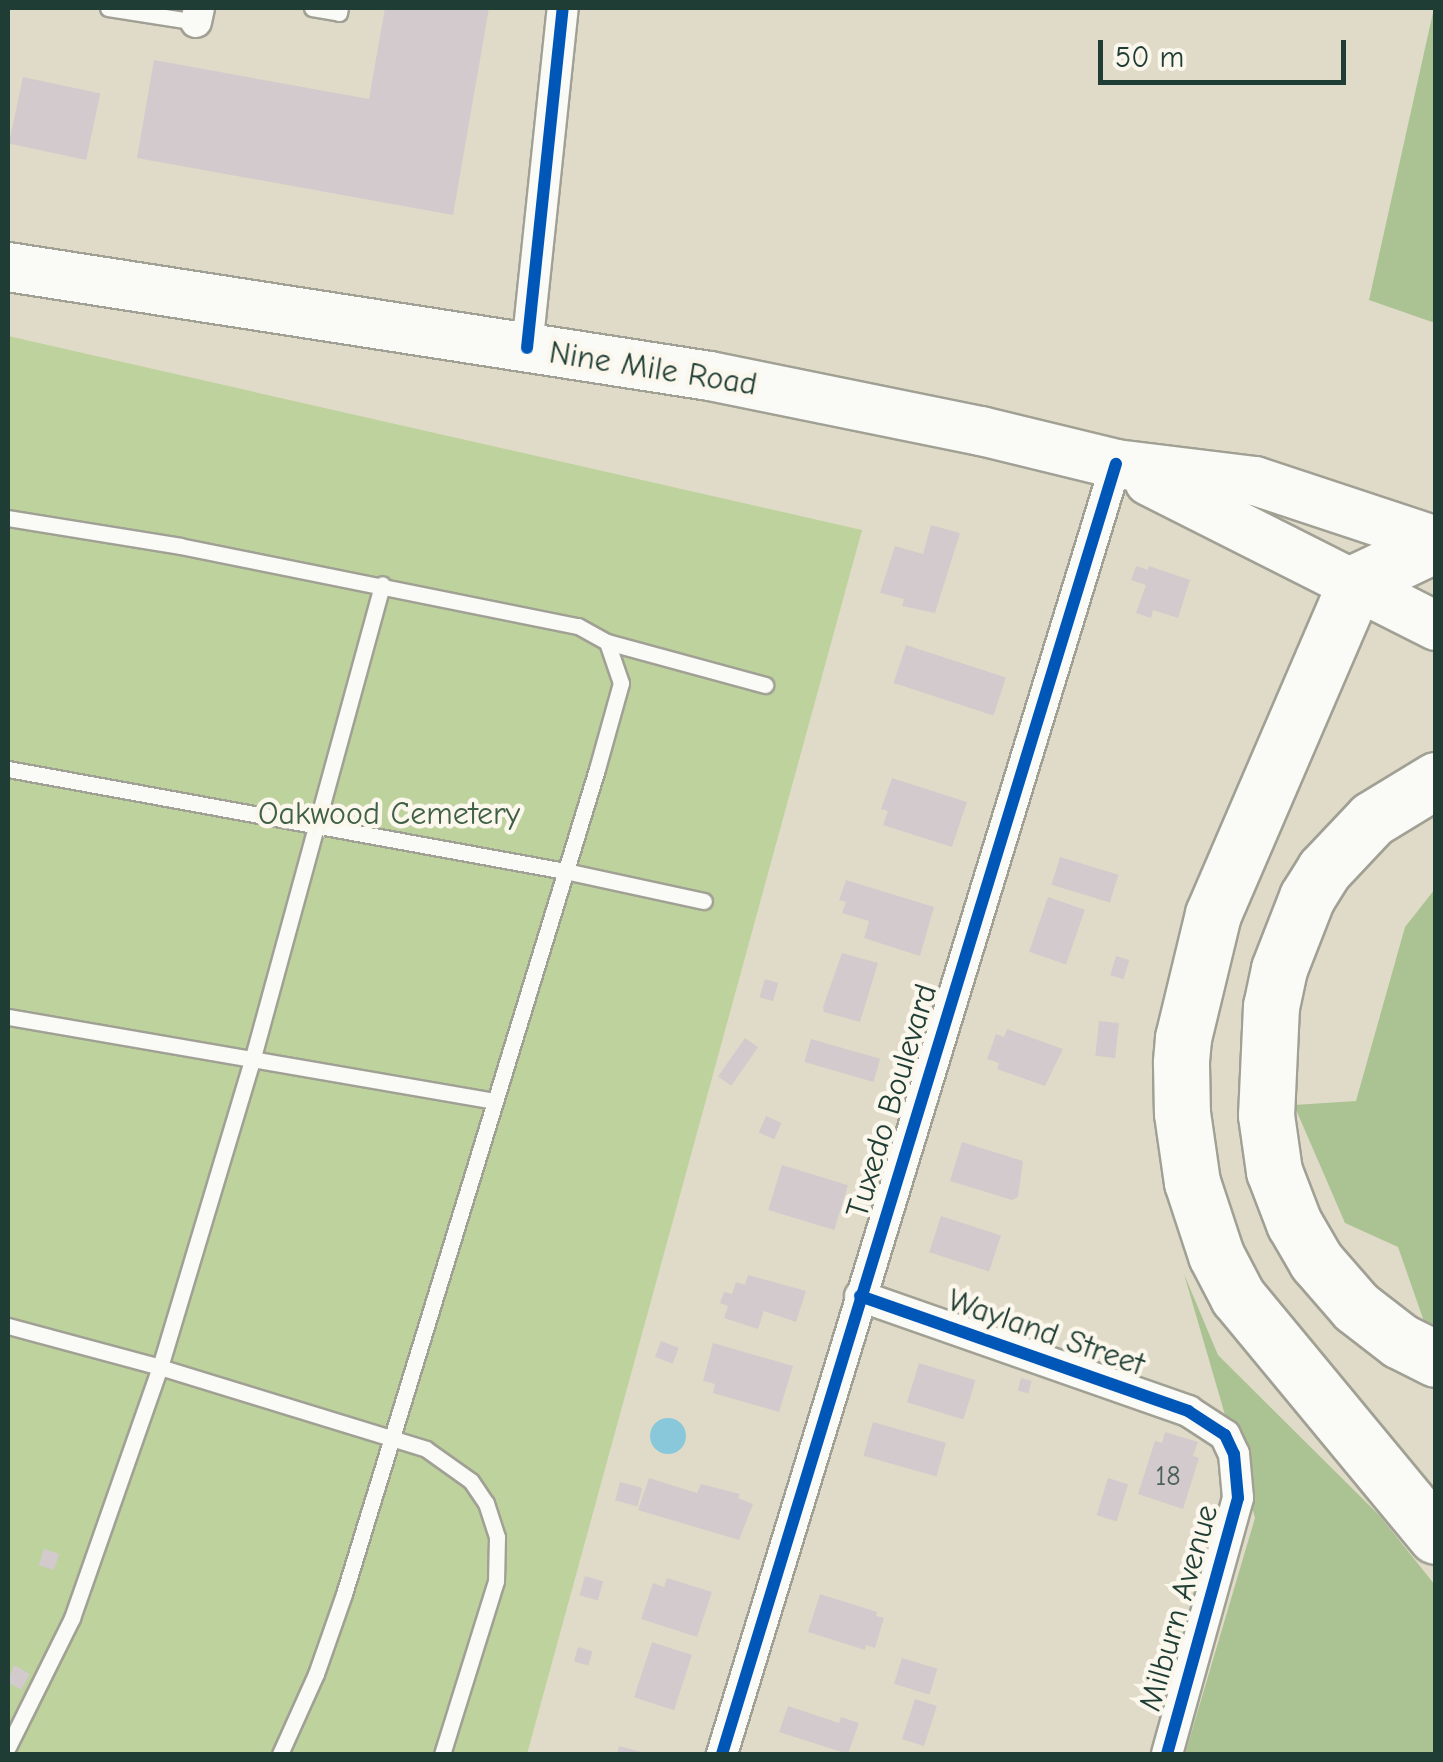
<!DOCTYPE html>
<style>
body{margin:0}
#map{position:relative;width:1443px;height:1762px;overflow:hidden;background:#e0dbc8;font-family:"Comic Neue",sans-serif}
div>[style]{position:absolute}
.green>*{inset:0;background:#bdd29c}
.forest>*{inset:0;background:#abc393}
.water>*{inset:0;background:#89c7da}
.round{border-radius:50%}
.building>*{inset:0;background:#d2cacc;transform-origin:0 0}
.roads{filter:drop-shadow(2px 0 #a0a094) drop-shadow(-2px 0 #a0a094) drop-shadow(0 2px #a0a094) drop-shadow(0 -2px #a0a094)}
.service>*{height:15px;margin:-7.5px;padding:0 7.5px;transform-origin:7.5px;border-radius:7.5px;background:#fafaf7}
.minor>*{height:30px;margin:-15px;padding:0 15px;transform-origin:15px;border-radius:15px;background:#fafaf7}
.primary>*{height:48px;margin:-24px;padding:0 24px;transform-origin:24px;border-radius:24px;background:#fafaf7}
.motorway>*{height:55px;margin:-27.5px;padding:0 27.5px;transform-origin:27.5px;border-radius:27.5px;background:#fafaf7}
.cycleway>*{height:12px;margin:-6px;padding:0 6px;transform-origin:6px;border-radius:6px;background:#0057b8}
span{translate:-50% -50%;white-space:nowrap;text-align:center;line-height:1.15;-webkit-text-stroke:9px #fbf7ec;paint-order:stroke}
.number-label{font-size:28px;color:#4c605a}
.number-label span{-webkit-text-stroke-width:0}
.street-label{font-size:32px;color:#1f3d34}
.park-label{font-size:32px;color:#3f6045}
.frame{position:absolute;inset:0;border:10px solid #1f3d34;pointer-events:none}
.scale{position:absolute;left:1098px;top:40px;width:248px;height:45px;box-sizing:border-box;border:5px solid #1f3d34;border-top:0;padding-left:12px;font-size:30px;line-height:35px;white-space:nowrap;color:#1f3d34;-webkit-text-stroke:8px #fbf7ec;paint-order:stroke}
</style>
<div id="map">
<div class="green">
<i style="clip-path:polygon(8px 336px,862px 530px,527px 1754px,8px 1754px)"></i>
</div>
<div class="forest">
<i style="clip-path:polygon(1434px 8px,1436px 8px,1435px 323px,1369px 300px)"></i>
<i style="clip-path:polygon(1435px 889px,1435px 1328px,1427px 1330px,1398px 1247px,1345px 1223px,1294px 1105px,1356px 1101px,1405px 927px)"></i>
<i style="clip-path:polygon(1184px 1274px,1218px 1355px,1379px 1515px,1435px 1585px,1435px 1754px,1185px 1754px,1255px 1518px)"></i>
</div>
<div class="water">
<i class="round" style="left:650px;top:1418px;width:36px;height:36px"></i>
</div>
<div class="building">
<i style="clip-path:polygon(385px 8px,489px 8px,453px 215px,137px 158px,154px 60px,369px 99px)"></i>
<i style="left:23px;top:77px;width:79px;height:68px;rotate:12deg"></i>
<i style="clip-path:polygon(931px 525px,960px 533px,935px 613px,902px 606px,904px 599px,880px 593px,895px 546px,923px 554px)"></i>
<i style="clip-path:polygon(1136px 566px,1148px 570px,1149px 566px,1190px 580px,1178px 618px,1153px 610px,1151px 618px,1136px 613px,1146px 585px,1131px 580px)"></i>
<i style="left:906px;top:645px;width:105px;height:40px;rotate:18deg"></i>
<i style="clip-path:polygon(892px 778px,967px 802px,952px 847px,883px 825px,888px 811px,881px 809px)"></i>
<i style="left:1060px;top:857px;width:61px;height:29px;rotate:17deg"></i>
<i style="clip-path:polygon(846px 880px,934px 907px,920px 956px,864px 938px,869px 921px,842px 913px,846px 902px,839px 900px)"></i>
<i style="left:1048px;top:897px;width:39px;height:58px;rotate:19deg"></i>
<i style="clip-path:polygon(842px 953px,878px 963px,860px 1022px,824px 1012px,823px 1007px)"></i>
<i style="left:1116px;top:956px;width:14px;height:20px;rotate:17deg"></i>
<i style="left:765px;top:979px;width:14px;height:19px;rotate:17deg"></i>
<i style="left:1099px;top:1021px;width:20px;height:35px;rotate:6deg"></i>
<i style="clip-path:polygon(1007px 1029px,1063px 1049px,1045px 1086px,997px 1069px,999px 1063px,987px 1059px,996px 1034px,1004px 1037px)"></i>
<i style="left:745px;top:1038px;width:16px;height:47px;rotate:35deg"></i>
<i style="left:811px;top:1039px;width:72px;height:24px;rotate:16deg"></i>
<i style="left:766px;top:1116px;width:17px;height:18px;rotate:24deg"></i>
<i style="clip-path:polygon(962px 1142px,1023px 1161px,1018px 1197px,1012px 1200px,950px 1181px)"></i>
<i style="left:782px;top:1165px;width:69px;height:47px;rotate:17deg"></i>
<i style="left:941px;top:1216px;width:63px;height:38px;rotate:18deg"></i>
<i style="clip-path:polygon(748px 1275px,806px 1291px,796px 1322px,764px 1311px,758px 1329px,724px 1318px,728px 1306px,720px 1303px,724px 1292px,732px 1294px,736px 1282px,745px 1285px)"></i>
<i style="left:661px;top:1341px;width:19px;height:17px;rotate:21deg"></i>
<i style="clip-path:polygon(713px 1343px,793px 1366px,779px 1412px,713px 1393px,715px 1384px,703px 1381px)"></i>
<i style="left:919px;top:1363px;width:59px;height:41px;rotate:17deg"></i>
<i style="left:1021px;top:1378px;width:11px;height:13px;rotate:15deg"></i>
<i style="left:873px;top:1422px;width:76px;height:35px;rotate:16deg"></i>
<i style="clip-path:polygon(1165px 1432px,1198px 1442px,1193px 1456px,1199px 1458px,1183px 1509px,1138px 1494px,1155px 1441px,1162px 1443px)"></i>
<i style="clip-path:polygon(649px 1478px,697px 1493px,701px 1484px,740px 1494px,738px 1498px,753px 1504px,739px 1540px,638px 1510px)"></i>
<i style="left:1108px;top:1478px;width:21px;height:39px;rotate:17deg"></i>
<i style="left:620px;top:1482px;width:23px;height:19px;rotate:15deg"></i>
<i style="left:44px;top:1549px;width:16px;height:17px;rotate:18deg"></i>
<i style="left:585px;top:1576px;width:19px;height:20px;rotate:16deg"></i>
<i style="clip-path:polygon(667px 1578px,712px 1592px,697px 1637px,641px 1619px,653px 1583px,664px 1587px)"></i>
<i style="clip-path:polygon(820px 1594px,877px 1612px,876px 1616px,884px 1618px,875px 1648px,866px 1645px,865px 1650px,808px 1632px)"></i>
<i style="left:652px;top:1642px;width:42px;height:58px;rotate:18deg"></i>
<i style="left:578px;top:1647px;width:15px;height:15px;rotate:16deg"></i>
<i style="left:902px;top:1658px;width:37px;height:27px;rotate:17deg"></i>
<i style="clip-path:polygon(14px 1665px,30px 1674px,21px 1690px,8px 1682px)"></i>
<i style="left:915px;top:1699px;width:23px;height:42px;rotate:18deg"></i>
<i style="clip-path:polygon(788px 1706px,839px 1723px,841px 1717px,859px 1723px,848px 1754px,779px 1732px)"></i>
<i style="clip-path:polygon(619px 1746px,645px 1753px,645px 1754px,617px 1754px)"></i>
</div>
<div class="roads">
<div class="service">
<i style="left:108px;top:8px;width:89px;rotate:9deg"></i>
<i style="left:312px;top:8px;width:27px;rotate:10deg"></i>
<i style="left:339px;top:13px;width:5px;rotate:-79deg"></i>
<i style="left:8px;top:518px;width:174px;rotate:9.2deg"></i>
<i style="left:180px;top:546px;width:406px;rotate:11.4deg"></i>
<i style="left:578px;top:626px;width:33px;rotate:29deg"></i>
<i style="left:607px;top:642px;width:164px;rotate:15.2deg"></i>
<i style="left:8px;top:769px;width:566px;rotate:10.38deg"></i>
<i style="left:565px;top:871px;width:142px;rotate:12.2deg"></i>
<i style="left:8px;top:1017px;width:493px;rotate:9.8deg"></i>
<i style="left:8px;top:1326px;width:157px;rotate:15.1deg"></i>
<i style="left:160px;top:1367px;width:278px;rotate:17.1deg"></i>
<i style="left:426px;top:1449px;width:55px;rotate:35.4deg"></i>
<i style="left:471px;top:1481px;width:27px;rotate:56deg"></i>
<i style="left:486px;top:1503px;width:36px;rotate:72deg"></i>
<i style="left:497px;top:1537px;width:44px;rotate:91.3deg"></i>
<i style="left:496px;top:1581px;width:181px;rotate:107.3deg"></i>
<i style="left:8px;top:1747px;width:144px;rotate:-63.6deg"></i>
<i style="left:72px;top:1618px;width:266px;rotate:-70.7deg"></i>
<i style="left:160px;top:1367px;width:324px;rotate:-73.3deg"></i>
<i style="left:253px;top:1057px;width:490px;rotate:-74.7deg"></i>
<i style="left:280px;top:1754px;width:88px;rotate:-65.8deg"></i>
<i style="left:316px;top:1674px;width:85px;rotate:-70.7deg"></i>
<i style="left:344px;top:1594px;width:863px;rotate:-72.95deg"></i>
<i style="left:597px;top:769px;width:89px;rotate:-74.4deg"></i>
<i style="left:621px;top:683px;width:43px;rotate:-108.9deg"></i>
</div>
<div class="minor">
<i style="left:196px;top:22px;width:14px;rotate:-78deg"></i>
<i style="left:527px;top:348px;width:342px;rotate:-84deg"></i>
<i style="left:860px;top:1296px;width:348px;rotate:19.3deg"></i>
<i style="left:1188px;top:1411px;width:44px;rotate:33deg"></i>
<i style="left:1225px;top:1435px;width:21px;rotate:65deg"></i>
<i style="left:1234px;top:1454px;width:44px;rotate:84.8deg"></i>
<i style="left:1238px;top:1498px;width:266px;rotate:105.5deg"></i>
<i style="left:722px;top:1754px;width:1349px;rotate:-73.02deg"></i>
</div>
<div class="primary">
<i style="left:8px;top:267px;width:710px;rotate:8.83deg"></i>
<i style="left:710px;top:376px;width:277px;rotate:11.5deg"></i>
<i style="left:981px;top:431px;width:139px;rotate:13.7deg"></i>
<i style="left:1116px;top:464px;width:140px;rotate:7deg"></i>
<i style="left:1255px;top:481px;width:191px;rotate:18.3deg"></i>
<i style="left:1149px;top:481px;width:322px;rotate:26.8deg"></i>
</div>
<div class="motorway">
<i style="left:1436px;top:544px;width:89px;rotate:154.6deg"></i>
<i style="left:1356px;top:582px;width:361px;rotate:113.3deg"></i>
<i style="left:1213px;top:914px;width:128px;rotate:103.6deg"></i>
<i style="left:1183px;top:1038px;width:25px;rotate:95deg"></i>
<i style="left:1181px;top:1063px;width:50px;rotate:88.9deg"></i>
<i style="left:1182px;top:1113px;width:70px;rotate:81.8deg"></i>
<i style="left:1192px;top:1182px;width:77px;rotate:71.8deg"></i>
<i style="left:1216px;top:1255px;width:47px;rotate:62.4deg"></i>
<i style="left:1238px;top:1297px;width:310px;rotate:50.4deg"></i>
<i style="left:1436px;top:780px;width:75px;rotate:148.6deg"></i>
<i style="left:1372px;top:819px;width:70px;rotate:133.3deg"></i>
<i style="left:1324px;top:870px;width:32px;rotate:122deg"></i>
<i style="left:1307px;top:897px;width:77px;rotate:111.3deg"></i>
<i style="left:1279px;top:969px;width:38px;rotate:102deg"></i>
<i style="left:1271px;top:1006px;width:109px;rotate:92.6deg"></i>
<i style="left:1266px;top:1115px;width:57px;rotate:81.9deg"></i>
<i style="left:1274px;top:1171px;width:56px;rotate:69deg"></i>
<i style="left:1294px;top:1223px;width:44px;rotate:59.9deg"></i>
<i style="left:1316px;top:1261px;width:61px;rotate:49deg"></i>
<i style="left:1356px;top:1307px;width:56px;rotate:37.7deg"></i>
<i style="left:1400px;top:1341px;width:40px;rotate:26.6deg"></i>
</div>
</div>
<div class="cycleway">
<i style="left:527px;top:348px;width:342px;rotate:-84deg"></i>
<i style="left:860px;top:1296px;width:348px;rotate:19.3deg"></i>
<i style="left:1188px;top:1411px;width:44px;rotate:33deg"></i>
<i style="left:1225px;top:1435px;width:21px;rotate:65deg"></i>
<i style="left:1234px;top:1454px;width:44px;rotate:84.8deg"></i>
<i style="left:1238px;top:1498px;width:266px;rotate:105.5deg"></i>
<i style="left:722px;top:1754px;width:1349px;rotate:-73.02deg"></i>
</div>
<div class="number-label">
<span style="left:1168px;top:1476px">18</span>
</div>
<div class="street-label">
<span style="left:653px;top:369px;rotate:9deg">Nine Mile Road</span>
<span style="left:892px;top:1101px;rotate:-73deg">Tuxedo Boulevard</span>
<span style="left:1046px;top:1333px;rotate:19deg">Wayland Street</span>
<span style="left:1179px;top:1608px;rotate:-74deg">Milburn Avenue</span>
</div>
<div class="park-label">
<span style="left:389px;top:814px">Oakwood Cemetery</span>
</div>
<div class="frame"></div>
<div class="scale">50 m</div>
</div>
